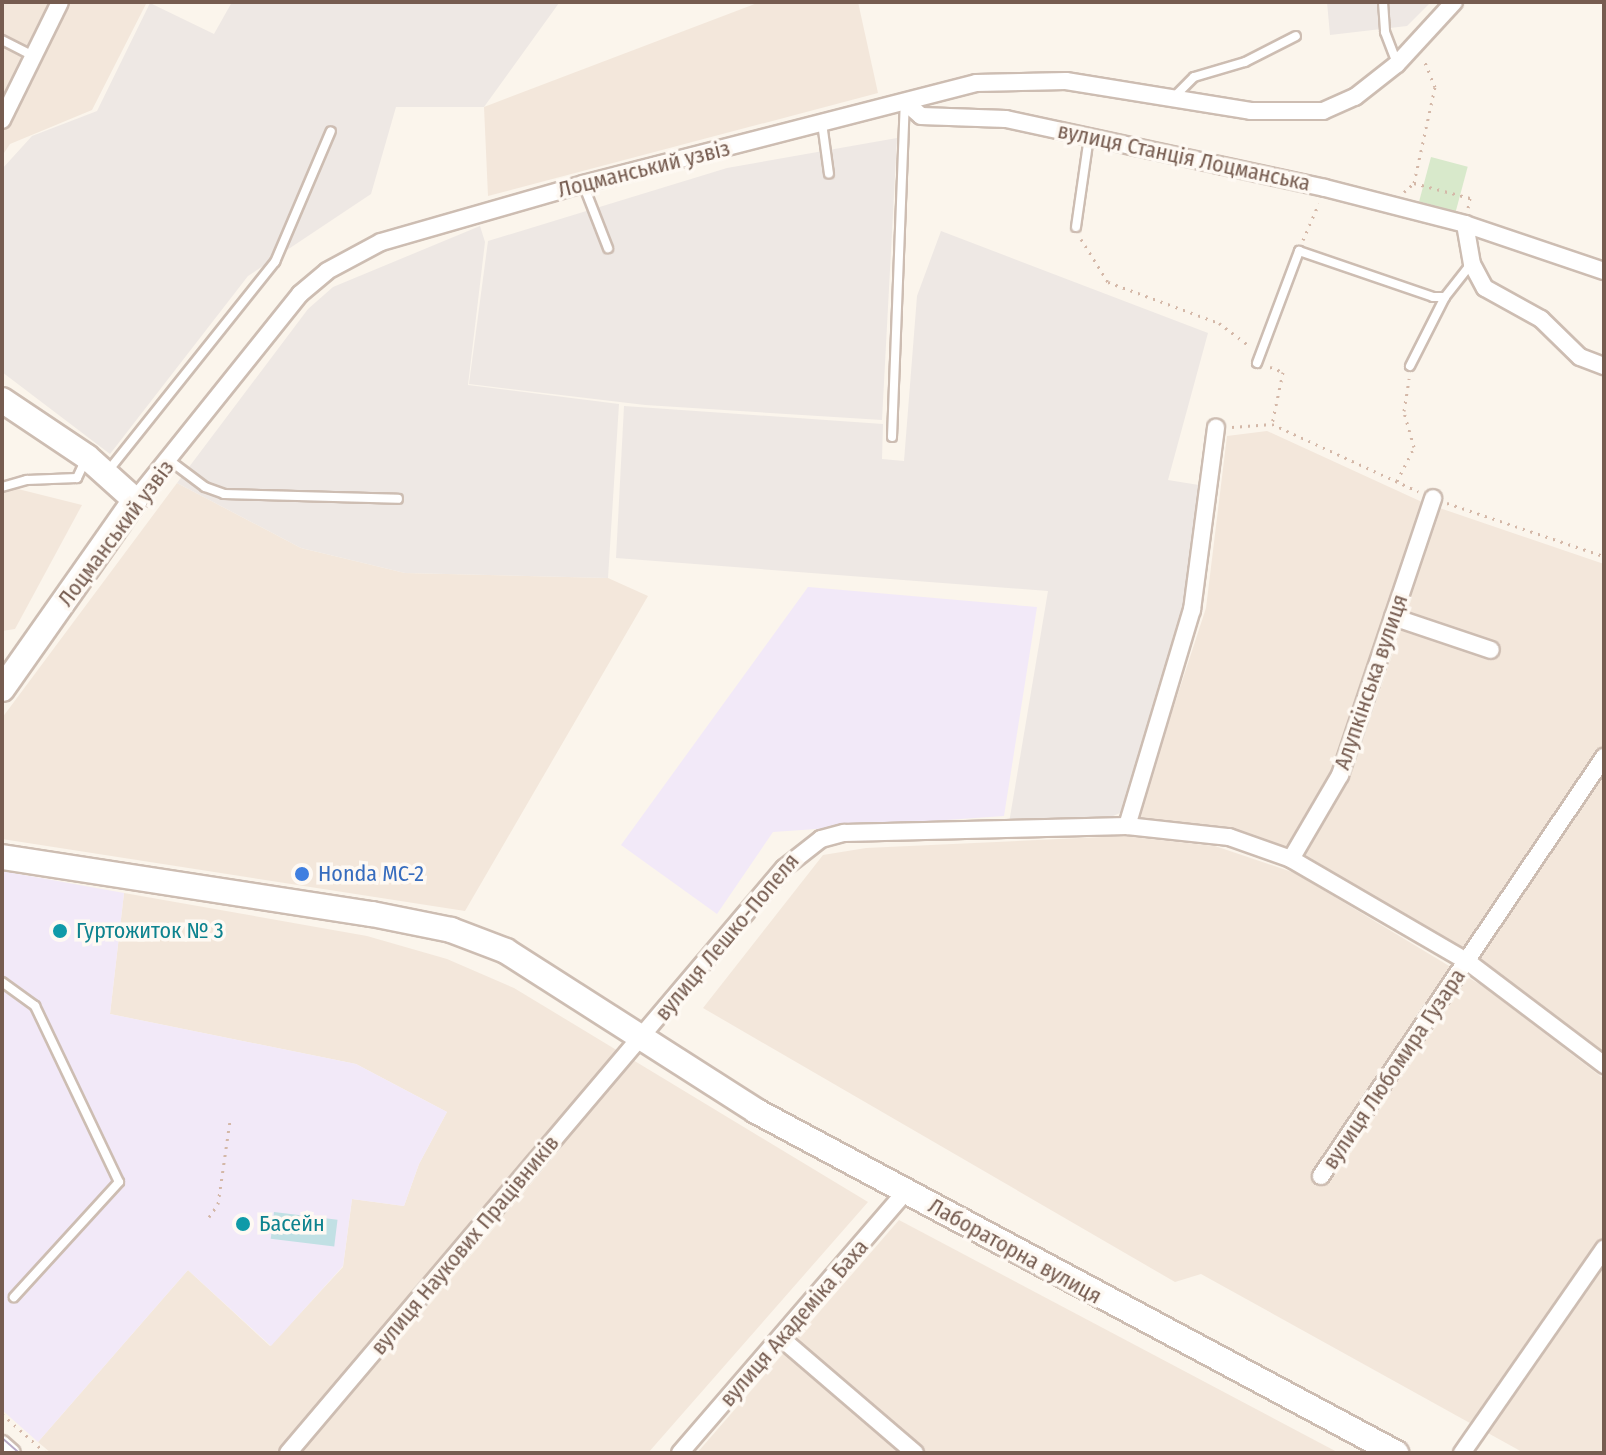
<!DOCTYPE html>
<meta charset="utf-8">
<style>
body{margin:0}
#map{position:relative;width:1606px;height:1455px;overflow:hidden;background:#fbf5ec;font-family:"Fira Sans Condensed",sans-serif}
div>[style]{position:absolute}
.residential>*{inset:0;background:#f3e7db}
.industrial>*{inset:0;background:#eee8e4}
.education>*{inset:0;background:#f2e9f8}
.green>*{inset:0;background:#d8e9cb;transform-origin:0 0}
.water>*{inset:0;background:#c1e0e4;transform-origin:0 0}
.path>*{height:3px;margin-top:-1.5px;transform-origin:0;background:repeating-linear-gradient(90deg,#d4b8a8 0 2px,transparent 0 8px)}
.roads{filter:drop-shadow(2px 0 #cdbdb2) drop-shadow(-2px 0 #cdbdb2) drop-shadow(0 2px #cdbdb2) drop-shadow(0 -2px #cdbdb2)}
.lane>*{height:8px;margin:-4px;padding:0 4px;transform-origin:4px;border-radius:4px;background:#fff}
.street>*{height:16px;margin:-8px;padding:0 8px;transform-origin:8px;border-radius:8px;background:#fff}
.secondary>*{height:24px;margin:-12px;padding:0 12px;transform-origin:12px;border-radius:12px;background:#fff}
.tram>*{height:2px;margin:-1px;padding:0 1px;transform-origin:1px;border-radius:1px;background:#b8aac6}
.dots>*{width:22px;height:22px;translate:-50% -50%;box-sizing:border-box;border:4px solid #fef9f3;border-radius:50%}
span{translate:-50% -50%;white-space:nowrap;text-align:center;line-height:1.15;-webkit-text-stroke:7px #fef9f3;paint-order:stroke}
.street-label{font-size:22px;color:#765c50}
.shop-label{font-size:22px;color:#366cbe}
.left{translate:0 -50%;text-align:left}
.culture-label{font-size:22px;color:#0d838f}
.frame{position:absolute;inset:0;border:4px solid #765c50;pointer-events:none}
</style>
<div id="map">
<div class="residential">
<i style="clip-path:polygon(2px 2px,147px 2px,92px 110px,10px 144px,2px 156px)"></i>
<i style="clip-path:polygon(760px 2px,858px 2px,878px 93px,488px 196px,484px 107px)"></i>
<i style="clip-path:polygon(1267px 431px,1422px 502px,1604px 564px,1604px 1053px,1482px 963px,1304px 854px,1228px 827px,1137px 819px,1206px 608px,1227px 436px)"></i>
<i style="clip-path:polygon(177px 483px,301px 548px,405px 573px,608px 578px,648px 596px,465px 911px,2px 839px,2px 718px)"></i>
<i style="clip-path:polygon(2px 485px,82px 505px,15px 629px,2px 631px)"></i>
<i style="clip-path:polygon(1123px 836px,1215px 846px,1295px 873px,1484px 987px,1604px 1079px,1604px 1453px,1524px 1453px,1201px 1274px,1175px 1282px,703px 1008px,823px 855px,866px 848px)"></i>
<i style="clip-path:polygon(124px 893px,367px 936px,447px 959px,514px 988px,868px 1202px,648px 1453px,51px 1453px,38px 1442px,188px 1270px,270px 1346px,343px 1267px,352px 1199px,404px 1206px,419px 1164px,447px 1112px,356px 1064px,110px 1014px)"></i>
<i style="clip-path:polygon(899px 1220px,1339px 1453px,697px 1453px)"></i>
</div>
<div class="industrial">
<i style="clip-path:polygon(232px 2px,559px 3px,484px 107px,396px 107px,371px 194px,248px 276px,110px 454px,2px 372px,2px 169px,32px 136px,97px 111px,150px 3px,214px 34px)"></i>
<i style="clip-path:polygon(1327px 2px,1431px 2px,1407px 26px,1330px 35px)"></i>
<i style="clip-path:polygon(897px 138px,882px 420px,645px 405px,469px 384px,488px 241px,727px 168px)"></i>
<i style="clip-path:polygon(480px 226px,485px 242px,468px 385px,619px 404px,608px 578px,405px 573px,301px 548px,177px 483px,308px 309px,333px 287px)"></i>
<i style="clip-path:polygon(941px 231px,1208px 333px,1168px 480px,1205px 486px,1188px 600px,1122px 812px,1111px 817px,1066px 825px,1009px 823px,1048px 591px,616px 558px,624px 406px,883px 424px,882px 459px,904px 461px,917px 296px)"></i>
</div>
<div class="education">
<i style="clip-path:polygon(808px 587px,1037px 607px,1004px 816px,773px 832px,717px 914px,621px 845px)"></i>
<i style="clip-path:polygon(2px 871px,124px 893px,110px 1014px,356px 1064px,447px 1112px,419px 1164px,404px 1206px,352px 1199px,343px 1266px,271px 1346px,188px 1270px,38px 1442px,2px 1410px)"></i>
</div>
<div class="green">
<i style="left:1431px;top:157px;width:38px;height:46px;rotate:15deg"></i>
</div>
<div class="water">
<i style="left:274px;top:1212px;width:64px;height:27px;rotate:7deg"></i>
</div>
<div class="path">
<i style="left:1414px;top:183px;width:58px;rotate:15deg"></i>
<i style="left:1470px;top:198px;width:10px;rotate:101deg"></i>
<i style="left:1404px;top:192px;width:13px;rotate:-42deg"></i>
<i style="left:1414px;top:183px;width:98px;rotate:-77.7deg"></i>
<i style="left:1435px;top:87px;width:29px;rotate:-112deg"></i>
<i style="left:1081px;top:239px;width:51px;rotate:57.9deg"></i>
<i style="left:1108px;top:282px;width:118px;rotate:20.3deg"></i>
<i style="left:1219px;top:323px;width:39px;rotate:37deg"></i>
<i style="left:1303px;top:240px;width:40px;rotate:-66.6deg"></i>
<i style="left:1270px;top:367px;width:14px;rotate:21deg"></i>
<i style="left:1283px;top:372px;width:53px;rotate:101.9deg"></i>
<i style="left:1232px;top:427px;width:40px;rotate:-4.3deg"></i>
<i style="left:1272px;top:424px;width:161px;rotate:24.7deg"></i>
<i style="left:1397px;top:481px;width:38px;rotate:-63deg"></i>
<i style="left:1414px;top:447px;width:37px;rotate:-106deg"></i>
<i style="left:1404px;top:411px;width:33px;rotate:-81deg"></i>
<i style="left:1447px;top:503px;width:166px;rotate:18.7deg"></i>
<i style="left:209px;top:1217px;width:16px;rotate:-55deg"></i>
<i style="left:218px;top:1204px;width:84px;rotate:-81.8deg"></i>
<i style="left:2px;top:1414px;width:59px;rotate:41.6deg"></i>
</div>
<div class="roads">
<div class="lane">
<i style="left:1383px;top:2px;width:30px;rotate:86deg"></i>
<i style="left:1385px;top:32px;width:33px;rotate:69deg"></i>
<i style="left:2px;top:40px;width:36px;rotate:27deg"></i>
<i style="left:1174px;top:97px;width:28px;rotate:-45deg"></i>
<i style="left:1194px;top:77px;width:53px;rotate:-16.4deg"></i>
<i style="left:1245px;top:62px;width:57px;rotate:-27deg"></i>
<i style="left:822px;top:123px;width:51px;rotate:82.2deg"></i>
<i style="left:583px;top:184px;width:69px;rotate:68.7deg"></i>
<i style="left:1076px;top:227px;width:91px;rotate:-81.8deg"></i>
<i style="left:1257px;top:363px;width:120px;rotate:-69.4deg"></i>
<i style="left:1299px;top:251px;width:142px;rotate:18.9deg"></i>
<i style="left:1433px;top:297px;width:12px"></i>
<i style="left:1445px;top:297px;width:42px;rotate:-51.8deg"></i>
<i style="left:1410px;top:366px;width:77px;rotate:-63.1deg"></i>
<i style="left:892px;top:437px;width:334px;rotate:-87.8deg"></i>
<i style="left:169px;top:460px;width:45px;rotate:36.9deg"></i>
<i style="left:205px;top:487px;width:20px;rotate:20deg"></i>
<i style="left:224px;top:494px;width:174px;rotate:1.6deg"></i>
<i style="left:108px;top:471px;width:268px;rotate:-51.4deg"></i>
<i style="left:275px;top:262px;width:142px;rotate:-66.9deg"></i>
<i style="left:2px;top:487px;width:26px;rotate:-16deg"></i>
<i style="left:27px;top:480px;width:50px;rotate:-2.3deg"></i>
<i style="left:77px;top:478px;width:19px;rotate:-65deg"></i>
<i style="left:2px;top:982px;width:41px;rotate:36deg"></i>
<i style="left:35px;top:1006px;width:195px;rotate:64.5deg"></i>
<i style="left:119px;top:1182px;width:156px;rotate:132.4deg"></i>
</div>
<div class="street">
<i style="left:905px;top:102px;width:21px;rotate:41deg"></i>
<i style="left:921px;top:116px;width:85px;rotate:2deg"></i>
<i style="left:1006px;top:119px;width:326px;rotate:12.2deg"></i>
<i style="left:1325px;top:188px;width:145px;rotate:14.4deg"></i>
<i style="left:1465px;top:224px;width:147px;rotate:18.7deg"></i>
<i style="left:2px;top:120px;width:131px;rotate:-63.8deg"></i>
<i style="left:1465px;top:224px;width:41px;rotate:80.1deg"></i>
<i style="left:1472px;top:264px;width:27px;rotate:62deg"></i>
<i style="left:1485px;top:288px;width:64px;rotate:29deg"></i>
<i style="left:1541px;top:319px;width:54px;rotate:44.3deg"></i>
<i style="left:1580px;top:357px;width:26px;rotate:21deg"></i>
<i style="left:135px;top:500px;width:264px;rotate:-51.3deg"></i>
<i style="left:300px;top:294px;width:35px;rotate:-40deg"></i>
<i style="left:327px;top:271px;width:61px;rotate:-28.2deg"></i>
<i style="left:381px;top:242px;width:210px;rotate:-16deg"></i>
<i style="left:583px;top:184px;width:406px;rotate:-14.4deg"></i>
<i style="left:976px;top:83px;width:90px;rotate:-1.3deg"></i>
<i style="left:1066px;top:81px;width:187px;rotate:9.2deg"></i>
<i style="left:1251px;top:111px;width:72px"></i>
<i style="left:1323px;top:111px;width:35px;rotate:-24deg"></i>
<i style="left:1355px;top:97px;width:53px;rotate:-38.2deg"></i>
<i style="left:1397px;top:64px;width:84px;rotate:-47.4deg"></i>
<i style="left:1393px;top:617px;width:103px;rotate:18.6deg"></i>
<i style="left:1127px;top:826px;width:226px;rotate:-73.3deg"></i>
<i style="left:1192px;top:610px;width:184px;rotate:-82.5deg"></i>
<i style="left:1291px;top:859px;width:97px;rotate:-59.7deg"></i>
<i style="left:1340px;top:775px;width:292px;rotate:-71.4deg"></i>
<i style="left:1321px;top:1176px;width:506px;rotate:-55.96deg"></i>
<i style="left:782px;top:1339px;width:175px;rotate:40.6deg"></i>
<i style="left:2px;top:1444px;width:13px;rotate:42deg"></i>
<i style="left:288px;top:1453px;width:767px;rotate:-49.71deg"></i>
<i style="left:784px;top:868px;width:47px;rotate:-38.1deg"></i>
<i style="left:821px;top:839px;width:24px;rotate:-15deg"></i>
<i style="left:844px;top:833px;width:283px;rotate:-1.4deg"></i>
<i style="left:1127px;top:826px;width:103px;rotate:6.2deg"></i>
<i style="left:1229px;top:837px;width:66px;rotate:19.5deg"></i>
<i style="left:1291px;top:859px;width:205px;rotate:30.2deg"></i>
<i style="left:1468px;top:962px;width:171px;rotate:37.1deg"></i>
<i style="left:680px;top:1453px;width:346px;rotate:-49.2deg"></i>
<i style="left:1462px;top:1453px;width:249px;rotate:-55.2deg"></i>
</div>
<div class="secondary">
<i style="left:2px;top:400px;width:102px;rotate:33.8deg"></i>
<i style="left:87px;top:457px;width:64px;rotate:41.9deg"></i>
<i style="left:135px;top:500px;width:231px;rotate:125.1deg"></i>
<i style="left:2px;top:857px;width:374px;rotate:8.8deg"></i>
<i style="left:372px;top:914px;width:81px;rotate:11.4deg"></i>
<i style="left:451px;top:930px;width:59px;rotate:20.9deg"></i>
<i style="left:506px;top:951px;width:297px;rotate:32.6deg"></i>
<i style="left:756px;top:1111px;width:726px;rotate:28.12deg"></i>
</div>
</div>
<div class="tram">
<i style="left:2px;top:1438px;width:23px;rotate:41deg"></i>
</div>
<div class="dots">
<i style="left:302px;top:874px;background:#3f7fe0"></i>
<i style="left:60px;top:931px;background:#0f9aa8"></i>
<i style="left:243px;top:1224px;background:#0f9aa8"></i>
</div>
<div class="street-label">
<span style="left:1184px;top:157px;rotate:12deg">вулиця Станція Лоцманська</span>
<span style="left:644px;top:169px;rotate:-14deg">Лоцманський узвіз</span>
<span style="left:116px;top:533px;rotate:-53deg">Лоцманський узвіз</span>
<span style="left:1371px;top:682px;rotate:-71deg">Алупкінська вулиця</span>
<span style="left:727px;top:937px;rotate:-50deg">вулиця Лешко-Попеля</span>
<span style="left:1394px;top:1069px;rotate:-56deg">вулиця Любомира Гузара</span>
<span style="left:465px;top:1245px;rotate:-50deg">вулиця Наукових Працівників</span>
<span style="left:1015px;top:1251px;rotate:29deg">Лабораторна вулиця</span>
<span style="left:794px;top:1323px;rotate:-49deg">вулиця Академіка Баха</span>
</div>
<div class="shop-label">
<span class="left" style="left:318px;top:874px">Honda МС-2</span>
</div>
<div class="culture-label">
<span class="left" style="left:76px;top:931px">Гуртожиток № 3</span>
<span class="left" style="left:259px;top:1224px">Басейн</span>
</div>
<div class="frame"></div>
</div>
